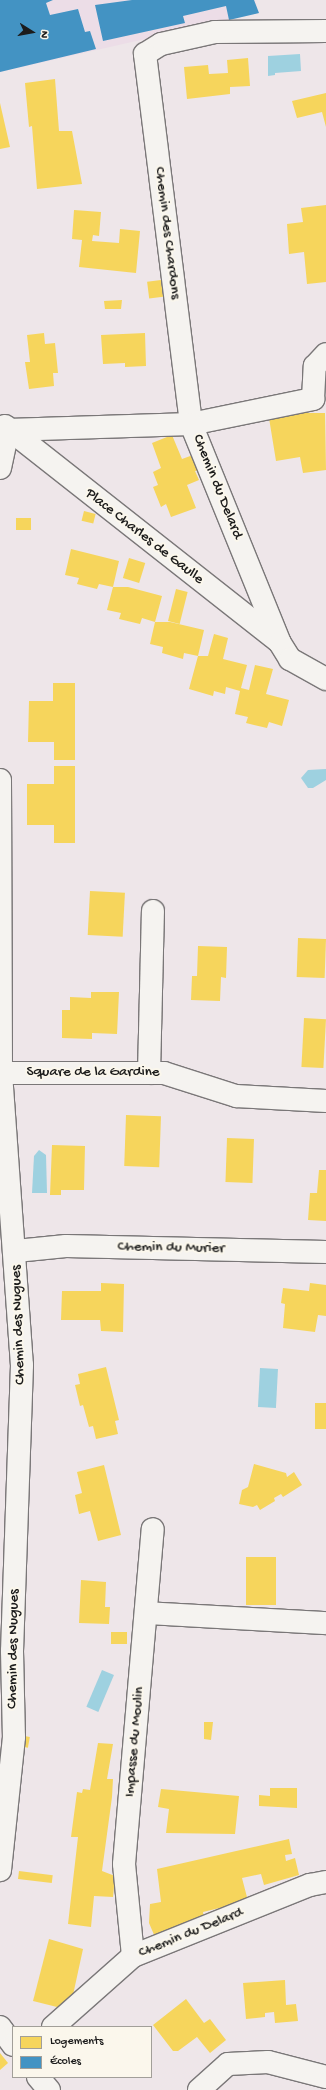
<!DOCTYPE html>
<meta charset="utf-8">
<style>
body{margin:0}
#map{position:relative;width:326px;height:2090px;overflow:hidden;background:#eee6e9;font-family:"Gochi Hand",sans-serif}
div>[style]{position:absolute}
.built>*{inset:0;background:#ecdde7}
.water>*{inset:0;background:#9ed1e0;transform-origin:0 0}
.homes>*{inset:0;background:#f6d55c;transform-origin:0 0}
.schools>*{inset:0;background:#4393c3}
.roads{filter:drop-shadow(1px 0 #7a7778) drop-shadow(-1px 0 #7a7778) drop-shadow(0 1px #7a7778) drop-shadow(0 -1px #7a7778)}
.street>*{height:22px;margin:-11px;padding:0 11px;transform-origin:11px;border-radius:11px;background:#f5f3f0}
span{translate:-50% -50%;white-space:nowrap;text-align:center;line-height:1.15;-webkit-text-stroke:4px #fbf7ec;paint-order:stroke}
.street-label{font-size:15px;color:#1c1c1c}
.legend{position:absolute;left:12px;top:2026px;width:140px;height:52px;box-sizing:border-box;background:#fbf7ec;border:1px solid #a29f99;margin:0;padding:5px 7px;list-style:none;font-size:12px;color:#1c1c1c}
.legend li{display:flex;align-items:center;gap:8px;height:20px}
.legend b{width:20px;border:1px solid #a29f99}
.north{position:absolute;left:12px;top:12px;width:40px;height:40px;-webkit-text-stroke:3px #fbf7ec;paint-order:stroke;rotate:101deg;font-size:11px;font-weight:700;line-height:16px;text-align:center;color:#1c1c1c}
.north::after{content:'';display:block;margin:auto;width:14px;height:18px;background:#1c1c1c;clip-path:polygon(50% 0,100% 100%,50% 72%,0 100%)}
</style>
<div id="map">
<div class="built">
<i style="clip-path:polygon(0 0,255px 0,259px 13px,0 72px)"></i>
</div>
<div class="water">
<i style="clip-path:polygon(300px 54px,301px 71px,275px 73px,275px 75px,268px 76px,268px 56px)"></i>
<i style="clip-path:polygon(326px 769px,326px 780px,313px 788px,308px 788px,301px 778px,308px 770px)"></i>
<i style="clip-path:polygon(39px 1150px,46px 1155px,47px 1193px,32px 1193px,34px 1156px)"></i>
<i style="left:260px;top:1368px;width:18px;height:39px;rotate:3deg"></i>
<i style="left:102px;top:1670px;width:13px;height:40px;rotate:23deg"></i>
</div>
<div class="homes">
<i style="clip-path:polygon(248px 58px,250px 86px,230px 87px,230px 94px,187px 99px,184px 67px,208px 65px,209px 74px,228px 73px,227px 60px)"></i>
<i style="clip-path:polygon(55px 79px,59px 131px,72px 131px,82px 184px,37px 189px,32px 126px,29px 127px,25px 83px)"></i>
<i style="clip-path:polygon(326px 93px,326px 127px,322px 112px,297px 118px,292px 101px)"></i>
<i style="clip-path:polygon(0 103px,10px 147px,0 149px)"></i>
<i style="clip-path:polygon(326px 205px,326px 282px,307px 284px,304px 252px,289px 254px,287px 224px,303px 222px,301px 208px)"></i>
<i style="clip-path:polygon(74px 210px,101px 212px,99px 236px,93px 235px,92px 241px,119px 243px,120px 229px,140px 231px,136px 273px,79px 267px,82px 240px,72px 239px)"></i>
<i style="left:161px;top:280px;width:17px;height:14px;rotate:83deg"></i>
<i style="clip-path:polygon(122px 300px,121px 309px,105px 309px,104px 301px)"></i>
<i style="clip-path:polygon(44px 333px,45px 344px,55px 343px,58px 373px,53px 373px,54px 386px,29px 389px,25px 362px,30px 362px,27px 335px)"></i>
<i style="clip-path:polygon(145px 333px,146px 366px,125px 367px,125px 363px,103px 364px,101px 335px)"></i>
<i style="clip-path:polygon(296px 413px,325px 413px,326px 470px,303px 473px,300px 457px,276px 461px,269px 418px)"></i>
<i style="clip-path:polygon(172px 435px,182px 459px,193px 455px,199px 470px,195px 471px,199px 480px,187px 485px,196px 508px,171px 517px,166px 504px,161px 507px,153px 487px,158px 485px,153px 472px,161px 468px,152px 443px)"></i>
<i style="left:84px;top:511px;width:12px;height:10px;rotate:14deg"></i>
<i style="left:16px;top:518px;width:15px;height:12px"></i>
<i style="clip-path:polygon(71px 549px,119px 561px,113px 587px,99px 584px,97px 589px,77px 584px,79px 578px,65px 575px)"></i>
<i style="left:129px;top:558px;width:17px;height:21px;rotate:17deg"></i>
<i style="clip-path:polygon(113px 587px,128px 587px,162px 596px,155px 622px,170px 622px,204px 630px,198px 656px,184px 653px,183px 659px,162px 653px,163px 647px,150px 644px,155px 622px,142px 618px,140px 624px,119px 619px,121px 613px,107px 610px)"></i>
<i style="left:176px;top:589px;width:12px;height:33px;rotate:14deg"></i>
<i style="clip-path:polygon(214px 634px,228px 638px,223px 659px,247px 665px,241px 688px,249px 690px,255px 665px,273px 669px,266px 694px,289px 700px,282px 726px,269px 722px,267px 728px,246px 723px,248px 717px,235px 714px,240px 691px,226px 687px,225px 694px,214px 691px,213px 696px,189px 689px,198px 656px,208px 656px)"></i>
<i style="clip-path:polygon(53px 683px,75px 683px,75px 760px,54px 760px,54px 742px,28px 742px,29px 701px,53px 701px)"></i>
<i style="clip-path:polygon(54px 766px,75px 766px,75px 843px,54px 843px,54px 825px,27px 825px,27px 784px,54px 784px)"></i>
<i style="left:90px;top:891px;width:35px;height:44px;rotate:3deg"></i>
<i style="left:298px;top:938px;width:28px;height:39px;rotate:2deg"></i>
<i style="clip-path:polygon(198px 946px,227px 947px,226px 978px,221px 977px,220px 1001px,191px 1000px,192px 976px,197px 976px)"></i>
<i style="clip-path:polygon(91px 992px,119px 992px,117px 1034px,92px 1033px,92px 1039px,62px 1038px,62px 1010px,70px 1010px,70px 997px,91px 998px)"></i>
<i style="left:304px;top:1018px;width:22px;height:49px;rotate:3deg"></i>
<i style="left:126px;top:1115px;width:35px;height:51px;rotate:2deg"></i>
<i style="left:227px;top:1138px;width:27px;height:44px;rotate:2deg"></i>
<i style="clip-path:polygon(52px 1145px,85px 1146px,84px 1190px,61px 1190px,61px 1195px,50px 1195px)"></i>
<i style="clip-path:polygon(319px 1170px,326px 1170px,326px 1221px,308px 1220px,310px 1193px,317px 1193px)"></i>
<i style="clip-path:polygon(101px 1283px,124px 1284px,123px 1332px,101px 1331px,100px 1320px,61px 1320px,62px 1291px,101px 1291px)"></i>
<i style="clip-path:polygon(310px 1283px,326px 1285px,326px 1316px,318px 1315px,315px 1332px,283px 1328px,285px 1304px,281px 1303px,283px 1288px,309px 1291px)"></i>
<i style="clip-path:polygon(106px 1367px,119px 1420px,115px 1421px,118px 1434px,96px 1439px,93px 1426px,89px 1427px,83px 1405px,80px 1406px,75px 1385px,80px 1384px,78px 1374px)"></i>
<i style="left:315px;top:1403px;width:11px;height:26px"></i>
<i style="clip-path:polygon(254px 1464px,286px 1473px,287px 1477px,294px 1472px,302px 1485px,283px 1497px,281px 1494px,274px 1498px,275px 1501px,260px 1510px,257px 1505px,253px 1507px,239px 1504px,242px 1490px,248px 1487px)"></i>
<i style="clip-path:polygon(104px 1465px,121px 1535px,98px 1541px,90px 1511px,79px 1514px,75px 1495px,82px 1493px,77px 1472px)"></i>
<i style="left:246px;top:1557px;width:30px;height:48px"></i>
<i style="clip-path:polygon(81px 1580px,106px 1582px,105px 1607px,110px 1607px,109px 1624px,79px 1623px)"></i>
<i style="left:127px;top:1632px;width:12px;height:16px;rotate:90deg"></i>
<i style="clip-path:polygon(204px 1722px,213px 1722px,211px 1740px,204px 1739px)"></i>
<i style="left:19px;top:1735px;width:11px;height:11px;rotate:10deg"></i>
<i style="clip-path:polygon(98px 1743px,113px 1744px,107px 1779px,113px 1779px,112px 1797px,102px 1871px,115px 1876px,113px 1897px,94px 1896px,91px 1927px,68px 1924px,78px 1837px,71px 1837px,77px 1792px,82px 1793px,83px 1789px,90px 1790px)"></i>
<i style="clip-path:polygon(270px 1788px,297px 1788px,297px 1808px,259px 1806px,259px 1795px,270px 1796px)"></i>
<i style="clip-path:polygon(161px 1789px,239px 1796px,235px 1834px,166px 1833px,169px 1809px,158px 1807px)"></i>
<i style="clip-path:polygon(289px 1839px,292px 1854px,285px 1855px,286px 1861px,295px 1858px,299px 1875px,264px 1885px,261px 1874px,242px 1878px,248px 1901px,203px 1912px,204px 1919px,155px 1937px,149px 1923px,150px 1904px,161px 1902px,157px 1869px)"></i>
<i style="left:19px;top:1871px;width:34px;height:8px;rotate:7deg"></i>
<i style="clip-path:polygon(49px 1939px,83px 1949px,73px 1995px,61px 2008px,33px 2001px)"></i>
<i style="clip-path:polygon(285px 1980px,286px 2005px,296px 2004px,298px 2021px,275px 2023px,274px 2012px,265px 2013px,265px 2017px,246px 2019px,243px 1983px)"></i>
<i style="clip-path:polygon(186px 1999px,204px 2023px,210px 2019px,226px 2040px,210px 2053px,197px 2037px,178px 2051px,173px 2051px,153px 2025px)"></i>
<i style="clip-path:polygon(0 2053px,8px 2063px,0 2070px)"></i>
</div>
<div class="schools">
<i style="clip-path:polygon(0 0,53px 0,46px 3px,50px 15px,78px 9px,85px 32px,90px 31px,96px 49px,0 72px)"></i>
<i style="clip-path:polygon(132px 0,254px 0,259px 13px,229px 20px,226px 6px,183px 16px,185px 23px,103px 41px,95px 5px)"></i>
</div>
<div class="roads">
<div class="street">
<i style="left:326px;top:31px;width:111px;rotate:179.5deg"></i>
<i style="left:215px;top:32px;width:55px;rotate:167.5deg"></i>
<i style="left:161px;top:44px;width:19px;rotate:148deg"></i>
<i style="left:145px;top:54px;width:373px;rotate:82.9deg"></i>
<i style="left:191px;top:424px;width:125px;rotate:-11.6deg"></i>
<i style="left:313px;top:399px;width:33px;rotate:-87deg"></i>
<i style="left:315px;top:366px;width:16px;rotate:-47deg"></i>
<i style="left:5px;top:426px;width:349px;rotate:38.2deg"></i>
<i style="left:8px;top:430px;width:183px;rotate:-1.9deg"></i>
<i style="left:191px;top:424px;width:236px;rotate:67.9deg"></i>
<i style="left:280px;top:643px;width:19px;rotate:58deg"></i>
<i style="left:290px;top:659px;width:41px;rotate:29.1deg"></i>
<i style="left:0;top:468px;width:39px;rotate:-78deg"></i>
<i style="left:0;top:780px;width:293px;rotate:89.8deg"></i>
<i style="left:1px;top:1073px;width:293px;rotate:85.9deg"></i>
<i style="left:22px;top:1365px;width:286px;rotate:92deg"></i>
<i style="left:12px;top:1651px;width:86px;rotate:88.7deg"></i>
<i style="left:14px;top:1737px;width:134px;rotate:96deg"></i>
<i style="left:1px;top:1073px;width:163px"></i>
<i style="left:164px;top:1073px;width:76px;rotate:17.7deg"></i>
<i style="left:236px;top:1096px;width:90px;rotate:3.2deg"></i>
<i style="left:149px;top:1073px;width:162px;rotate:-88.6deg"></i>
<i style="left:16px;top:1251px;width:50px;rotate:-5.7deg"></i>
<i style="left:66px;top:1246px;width:260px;rotate:1.3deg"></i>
<i style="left:146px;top:1613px;width:180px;rotate:3.2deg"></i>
<i style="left:133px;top:1956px;width:92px;rotate:-95.6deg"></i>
<i style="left:124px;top:1864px;width:336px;rotate:-85.1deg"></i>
<i style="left:0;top:2027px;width:22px;rotate:54deg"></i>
<i style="left:53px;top:2027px;width:107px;rotate:-41.6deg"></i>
<i style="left:133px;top:1956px;width:191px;rotate:-21.9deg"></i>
<i style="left:310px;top:1885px;width:16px;rotate:-11deg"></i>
<i style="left:38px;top:2077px;width:17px;rotate:50deg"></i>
<i style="left:199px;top:2090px;width:39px;rotate:-42deg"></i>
<i style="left:228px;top:2064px;width:40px;rotate:-2.9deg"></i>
<i style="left:268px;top:2062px;width:60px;rotate:14.5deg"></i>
</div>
</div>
<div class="street-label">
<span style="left:167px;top:233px;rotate:83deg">Chemin des Chardons</span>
<span style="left:217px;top:487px;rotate:68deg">Chemin du Delard</span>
<span style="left:144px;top:537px;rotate:38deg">Place Charles de Gaulle</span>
<span style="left:93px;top:1073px">Square de la Gardine</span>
<span style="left:171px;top:1248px;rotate:1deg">Chemin du Murier</span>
<span style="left:19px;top:1325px;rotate:-92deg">Chemin des Nugues</span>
<span style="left:14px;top:1649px;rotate:-89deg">Chemin des Nugues</span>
<span style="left:135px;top:1742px;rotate:-85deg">Impasse du Moulin</span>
<span style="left:191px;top:1933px;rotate:-22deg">Chemin du Delard</span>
</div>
<ul class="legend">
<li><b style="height:11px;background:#f6d55c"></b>Logements</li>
<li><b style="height:11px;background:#4393c3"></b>Écoles</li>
</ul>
<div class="north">N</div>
</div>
